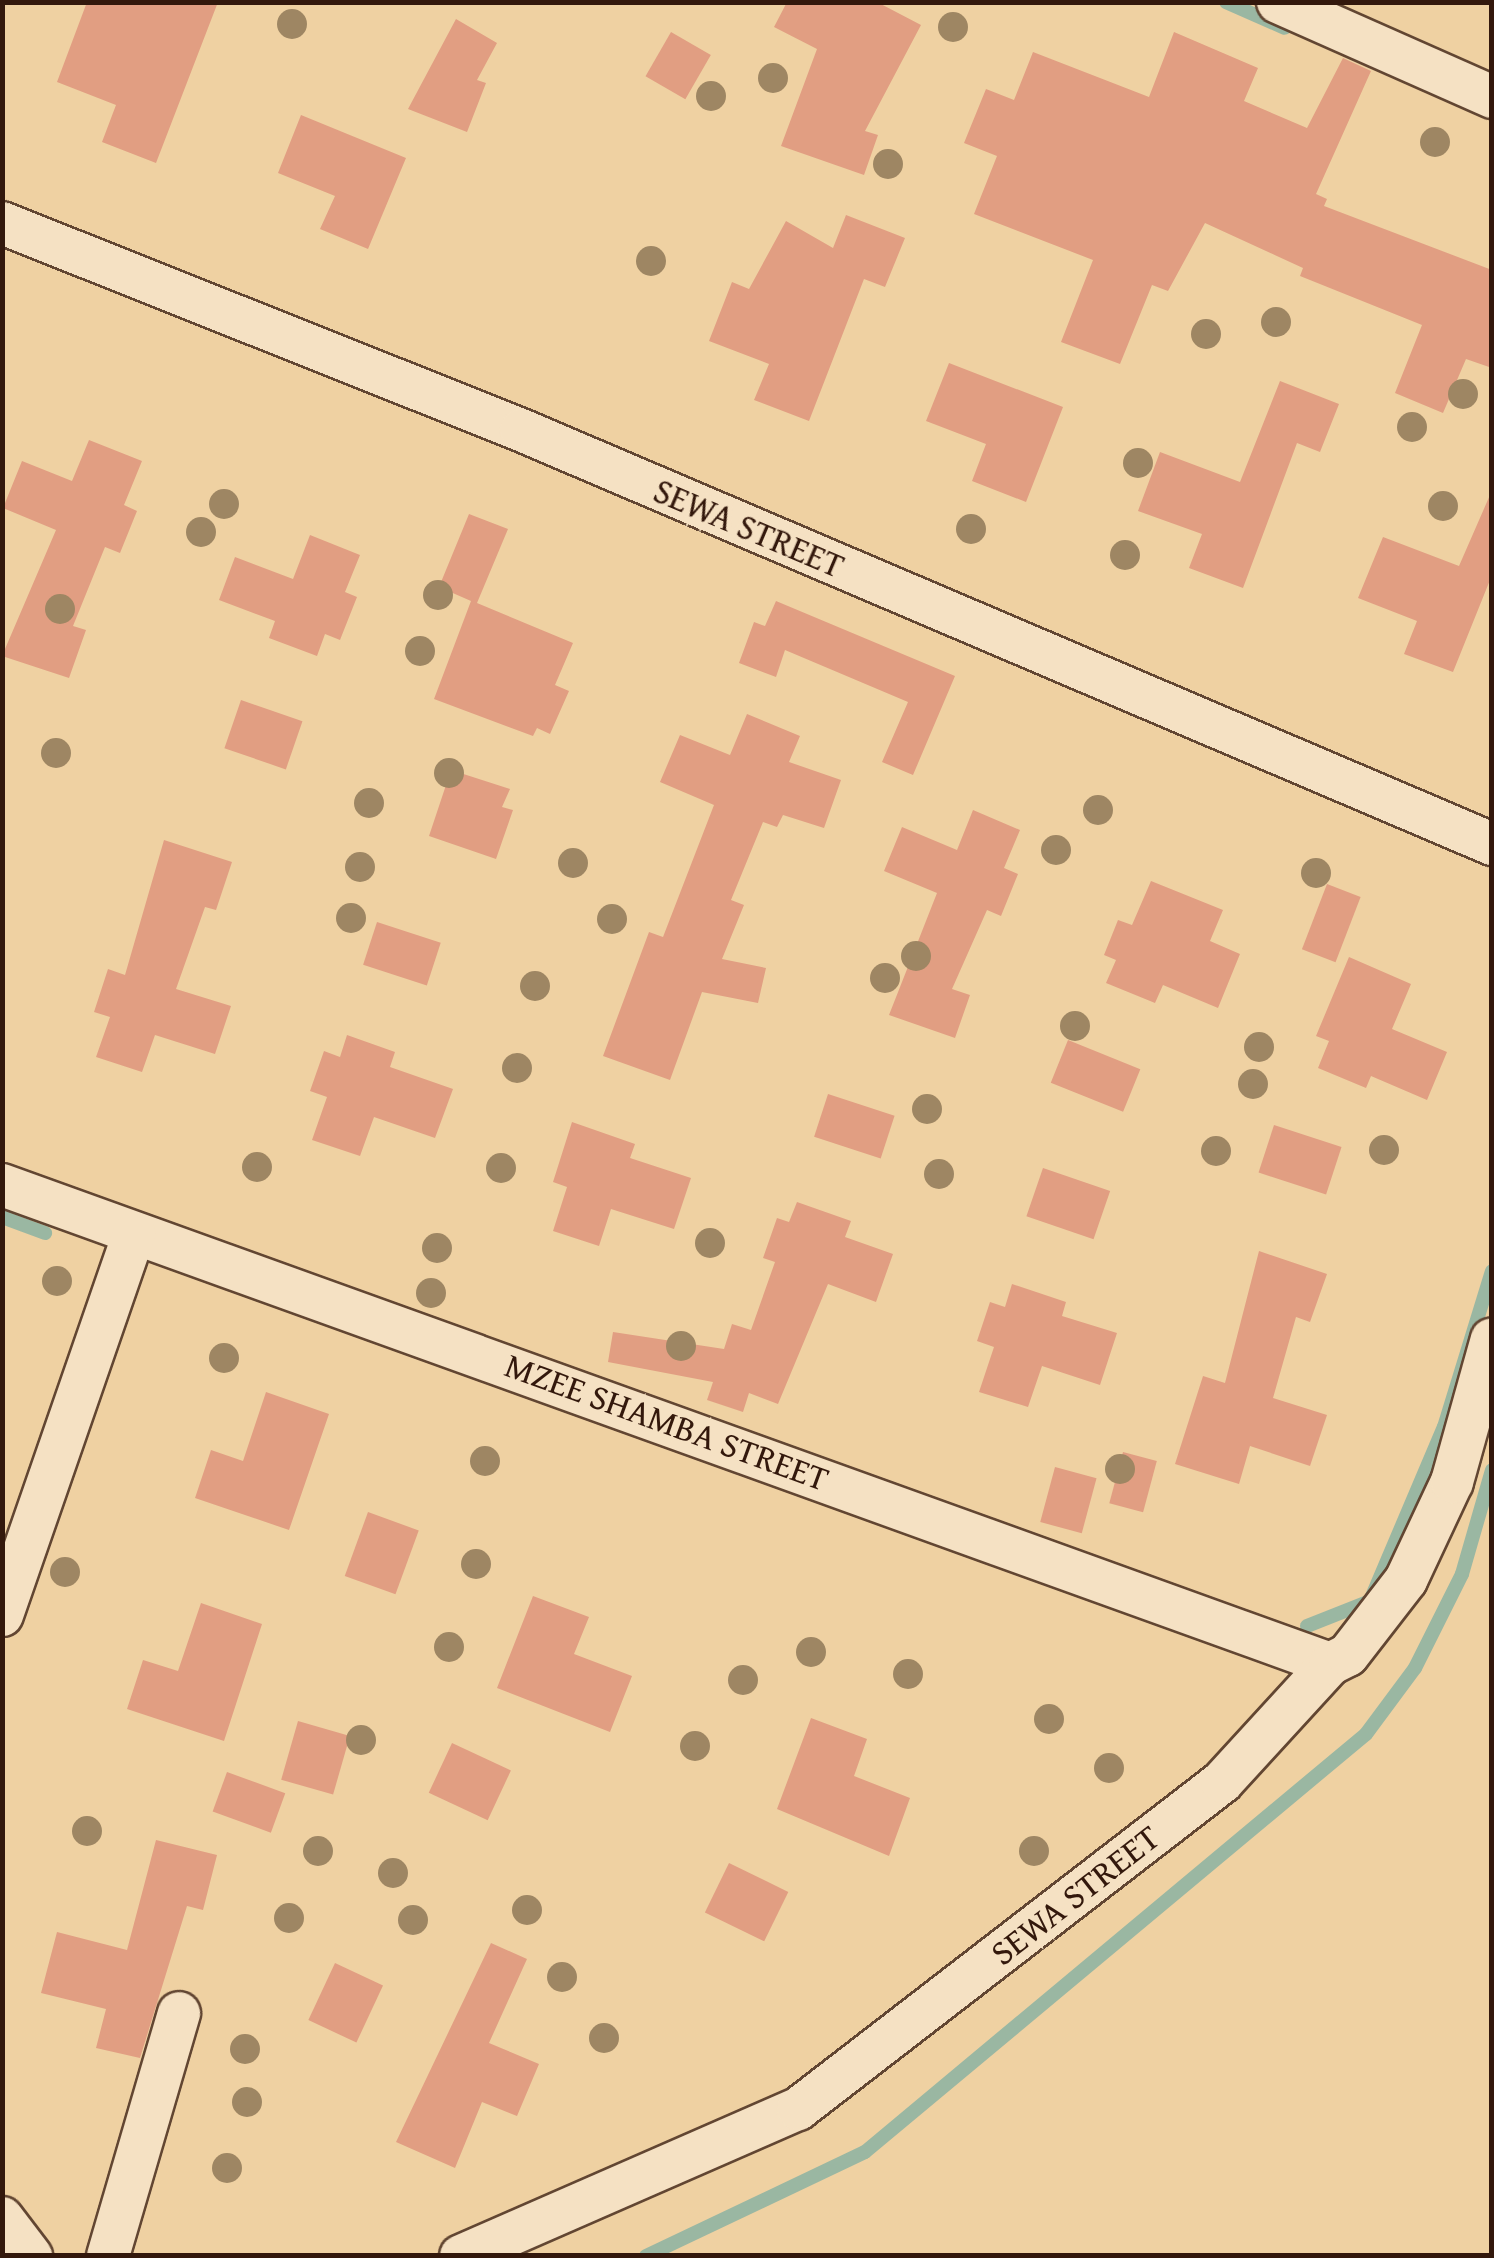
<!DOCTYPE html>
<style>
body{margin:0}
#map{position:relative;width:1494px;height:2258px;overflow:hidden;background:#efd1a2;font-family:"Gentium Book Plus",serif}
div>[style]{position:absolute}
.stream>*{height:14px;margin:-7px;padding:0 7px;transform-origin:7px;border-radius:7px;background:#9ab7a2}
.building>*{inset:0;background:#e19e82;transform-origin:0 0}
.roads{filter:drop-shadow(2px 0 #624632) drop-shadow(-2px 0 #624632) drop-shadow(0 2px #624632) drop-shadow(0 -2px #624632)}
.street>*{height:42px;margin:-21px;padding:0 21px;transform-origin:21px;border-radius:21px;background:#f5e1c3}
.trees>*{width:30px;height:30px;margin:-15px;border-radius:50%;background:#9e8663}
span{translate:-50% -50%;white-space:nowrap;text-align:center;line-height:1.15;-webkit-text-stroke:9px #f5e1c3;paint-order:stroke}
.street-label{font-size:35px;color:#33180c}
.frame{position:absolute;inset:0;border:5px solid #33180c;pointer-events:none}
</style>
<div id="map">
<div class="stream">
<i style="left:1226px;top:2px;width:64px;rotate:23.8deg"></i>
<i style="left:2px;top:1217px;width:46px;rotate:20.4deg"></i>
<i style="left:1307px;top:1626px;width:68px;rotate:-21.6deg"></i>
<i style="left:1370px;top:1601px;width:189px;rotate:-67deg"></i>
<i style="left:1444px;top:1427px;width:163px;rotate:-72.9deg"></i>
<i style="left:646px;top:2256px;width:242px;rotate:-25.4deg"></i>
<i style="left:865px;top:2152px;width:652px;rotate:-39.84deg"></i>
<i style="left:1366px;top:1734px;width:82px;rotate:-53.4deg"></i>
<i style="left:1415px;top:1668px;width:105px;rotate:-63.4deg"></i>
<i style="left:1462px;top:1574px;width:108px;rotate:-73.9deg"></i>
</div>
<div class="building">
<i style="clip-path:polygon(87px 2px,218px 2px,156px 163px,102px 142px,116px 105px,57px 82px)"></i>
<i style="clip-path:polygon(787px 2px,877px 2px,921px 25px,865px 131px,878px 135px,864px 175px,781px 146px,817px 49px,774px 27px)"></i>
<i style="clip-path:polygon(456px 19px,497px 43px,477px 80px,486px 83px,467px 132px,408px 109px)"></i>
<i style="left:671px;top:32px;width:46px;height:51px;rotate:30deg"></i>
<i style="clip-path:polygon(1174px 32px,1258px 68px,1244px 101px,1307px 128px,1343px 58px,1371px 71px,1316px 194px,1327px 199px,1324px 206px,1492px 270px,1492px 368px,1466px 359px,1443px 413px,1395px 393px,1422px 325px,1300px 276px,1303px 268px,1205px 223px,1168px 291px,1152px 285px,1120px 364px,1061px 342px,1093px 260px,974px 214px,997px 156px,964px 143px,986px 89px,1014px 100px,1033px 52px,1149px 97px)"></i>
<i style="clip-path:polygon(301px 115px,406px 158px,368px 249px,320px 229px,335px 196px,278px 173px)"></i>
<i style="clip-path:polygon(846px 215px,905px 238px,885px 287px,864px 279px,809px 421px,754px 400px,769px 364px,709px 341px,732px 282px,749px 289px,786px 221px,833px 248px)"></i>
<i style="clip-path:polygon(949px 363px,1063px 407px,1026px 502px,972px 481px,986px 444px,926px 421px)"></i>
<i style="clip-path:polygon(1280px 381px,1339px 404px,1320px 452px,1297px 443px,1243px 588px,1189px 568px,1202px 534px,1138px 511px,1160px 452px,1240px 482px)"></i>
<i style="clip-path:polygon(89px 440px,142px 461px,124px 505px,137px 511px,120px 553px,105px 547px,73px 626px,86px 630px,69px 678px,2px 656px,56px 530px,3px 508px,22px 461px,72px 481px)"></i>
<i style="clip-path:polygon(1490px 495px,1492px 575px,1453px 672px,1404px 654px,1417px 621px,1358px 598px,1383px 537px,1459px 566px)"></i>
<i style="clip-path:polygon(469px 514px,508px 529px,477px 603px,573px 643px,555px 685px,569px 691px,550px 734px,537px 728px,533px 736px,434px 699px,471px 601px,439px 587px)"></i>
<i style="clip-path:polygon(310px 535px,360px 555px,345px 592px,357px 597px,340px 640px,325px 634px,317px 656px,269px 638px,275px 621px,219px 600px,235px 557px,293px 579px)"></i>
<i style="clip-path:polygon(776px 601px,955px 676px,913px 775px,882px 762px,908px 702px,785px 650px,776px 677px,739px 663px,754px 622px,765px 626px)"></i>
<i style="left:241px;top:700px;width:65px;height:51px;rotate:19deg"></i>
<i style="clip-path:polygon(747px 714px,800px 736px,789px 762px,841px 780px,824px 828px,783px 815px,777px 827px,763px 822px,731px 900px,744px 905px,722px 959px,766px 968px,758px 1003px,702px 992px,670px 1080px,603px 1056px,649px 932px,663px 937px,714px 805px,660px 782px,680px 735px,730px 755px)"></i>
<i style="clip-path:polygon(451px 770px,510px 789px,502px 807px,513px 810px,496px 859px,429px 836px)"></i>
<i style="clip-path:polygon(973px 810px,1020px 830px,1004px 868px,1018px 874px,1001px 916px,987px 910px,952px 989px,970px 995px,955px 1038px,889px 1015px,937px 893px,884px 871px,902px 827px,957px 850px)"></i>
<i style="clip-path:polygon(164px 840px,232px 862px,216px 910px,205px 907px,176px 989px,231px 1006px,215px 1054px,155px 1035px,142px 1072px,96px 1057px,110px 1017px,94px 1012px,108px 969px,125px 975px)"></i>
<i style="clip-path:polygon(1151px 881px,1223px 910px,1210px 941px,1240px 954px,1218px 1008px,1163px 985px,1155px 1003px,1106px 983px,1116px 960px,1104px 955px,1118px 920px,1132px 925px)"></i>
<i style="left:1327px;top:884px;width:36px;height:70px;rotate:21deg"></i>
<i style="left:377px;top:922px;width:67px;height:45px;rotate:18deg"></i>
<i style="clip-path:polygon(1349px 957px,1411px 984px,1392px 1029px,1447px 1052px,1427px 1100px,1371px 1076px,1366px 1088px,1318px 1068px,1329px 1041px,1316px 1036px)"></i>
<i style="clip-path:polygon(347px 1035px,395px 1052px,390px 1067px,453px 1089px,435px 1138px,374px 1117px,360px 1156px,312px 1140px,327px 1097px,310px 1091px,324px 1051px,340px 1057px)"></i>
<i style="left:1068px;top:1040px;width:78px;height:46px;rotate:22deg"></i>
<i style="left:828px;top:1094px;width:70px;height:45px;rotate:18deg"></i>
<i style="clip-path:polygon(572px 1122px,635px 1144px,630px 1158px,691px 1178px,674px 1229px,611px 1209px,599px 1246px,553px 1231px,567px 1187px,553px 1182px)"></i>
<i style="left:1274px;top:1125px;width:71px;height:50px;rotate:18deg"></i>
<i style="left:1043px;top:1168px;width:71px;height:51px;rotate:19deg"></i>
<i style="clip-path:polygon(797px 1202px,851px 1221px,845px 1237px,893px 1254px,876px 1302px,828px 1284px,778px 1404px,749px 1393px,743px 1412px,707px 1400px,713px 1382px,608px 1362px,613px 1332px,724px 1349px,732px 1324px,751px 1330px,775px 1262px,763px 1258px,777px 1218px,789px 1222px)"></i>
<i style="clip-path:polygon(1259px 1251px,1327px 1274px,1310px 1322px,1296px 1317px,1273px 1398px,1327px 1415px,1310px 1466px,1250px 1446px,1239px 1484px,1175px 1464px,1203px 1376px,1225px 1383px)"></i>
<i style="clip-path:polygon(1012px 1284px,1066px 1302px,1062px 1316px,1117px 1333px,1100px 1385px,1042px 1366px,1028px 1407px,979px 1392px,994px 1347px,977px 1341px,990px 1302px,1005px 1307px)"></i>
<i style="clip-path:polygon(266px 1392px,329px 1414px,289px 1530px,195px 1498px,211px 1450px,243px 1461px)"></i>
<i style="left:1123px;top:1452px;width:35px;height:53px;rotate:15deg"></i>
<i style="left:1055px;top:1467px;width:43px;height:57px;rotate:15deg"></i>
<i style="left:368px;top:1512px;width:54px;height:68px;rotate:20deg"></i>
<i style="clip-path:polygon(533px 1596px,589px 1617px,574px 1654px,632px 1676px,610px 1732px,497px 1688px)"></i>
<i style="clip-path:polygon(201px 1603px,262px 1624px,224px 1741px,127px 1709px,143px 1660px,178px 1671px)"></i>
<i style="clip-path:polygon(811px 1718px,867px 1739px,854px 1776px,910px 1798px,889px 1856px,777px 1809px)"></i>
<i style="left:298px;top:1721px;width:54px;height:61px;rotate:16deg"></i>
<i style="left:452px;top:1743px;width:65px;height:55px;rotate:25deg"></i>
<i style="left:227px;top:1772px;width:62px;height:42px;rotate:20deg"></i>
<i style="clip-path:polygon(156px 1840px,217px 1855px,203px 1910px,187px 1906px,140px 2058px,96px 2048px,106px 2009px,41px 1993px,57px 1932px,127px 1950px)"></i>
<i style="left:729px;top:1863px;width:66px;height:55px;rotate:26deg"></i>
<i style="clip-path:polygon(491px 1943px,527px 1959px,489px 2043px,539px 2064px,517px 2116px,482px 2102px,455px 2168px,396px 2142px)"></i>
<i style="left:335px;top:1963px;width:53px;height:63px;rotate:25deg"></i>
</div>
<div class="roads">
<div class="street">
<i style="left:1278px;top:2px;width:234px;rotate:23.9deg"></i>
<i style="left:2px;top:223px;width:559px;rotate:21.74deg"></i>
<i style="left:521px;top:430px;width:1056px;rotate:23.09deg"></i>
<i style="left:2px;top:1185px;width:1412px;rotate:19.83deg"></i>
<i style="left:2px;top:1615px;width:404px;rotate:-70.9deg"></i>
<i style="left:2px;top:2218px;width:48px;rotate:52.7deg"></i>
<i style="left:108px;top:2256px;width:253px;rotate:-73.7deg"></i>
<i style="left:461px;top:2256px;width:368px;rotate:-23.6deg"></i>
<i style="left:798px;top:2109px;width:535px;rotate:-37.64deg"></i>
<i style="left:1222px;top:1782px;width:160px;rotate:-47.5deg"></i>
<i style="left:1330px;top:1664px;width:20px;rotate:-27deg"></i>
<i style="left:1348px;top:1655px;width:95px;rotate:-52.3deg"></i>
<i style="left:1406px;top:1580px;width:108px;rotate:-64.9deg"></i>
<i style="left:1452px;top:1482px;width:148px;rotate:-74.4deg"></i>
</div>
</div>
<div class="trees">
<i style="left:292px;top:24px"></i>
<i style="left:953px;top:27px"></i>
<i style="left:773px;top:78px"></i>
<i style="left:711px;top:96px"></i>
<i style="left:1435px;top:142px"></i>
<i style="left:888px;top:164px"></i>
<i style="left:651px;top:261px"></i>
<i style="left:1276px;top:322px"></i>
<i style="left:1206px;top:334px"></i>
<i style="left:1463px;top:394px"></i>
<i style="left:1412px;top:427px"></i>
<i style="left:1138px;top:463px"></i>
<i style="left:224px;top:504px"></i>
<i style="left:1443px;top:506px"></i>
<i style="left:971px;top:529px"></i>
<i style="left:201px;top:532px"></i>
<i style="left:1125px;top:555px"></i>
<i style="left:438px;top:595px"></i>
<i style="left:60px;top:609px"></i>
<i style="left:420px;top:651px"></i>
<i style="left:56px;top:753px"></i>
<i style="left:449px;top:773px"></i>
<i style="left:369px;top:803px"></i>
<i style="left:1098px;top:810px"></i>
<i style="left:1056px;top:850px"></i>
<i style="left:573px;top:863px"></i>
<i style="left:360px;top:867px"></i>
<i style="left:1316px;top:873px"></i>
<i style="left:351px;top:918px"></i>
<i style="left:612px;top:919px"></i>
<i style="left:916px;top:956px"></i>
<i style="left:885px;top:978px"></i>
<i style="left:535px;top:986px"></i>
<i style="left:1075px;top:1026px"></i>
<i style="left:1259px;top:1047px"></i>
<i style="left:517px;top:1068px"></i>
<i style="left:1253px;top:1084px"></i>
<i style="left:927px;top:1109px"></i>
<i style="left:1384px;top:1150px"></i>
<i style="left:1216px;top:1151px"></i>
<i style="left:257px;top:1167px"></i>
<i style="left:501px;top:1168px"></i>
<i style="left:939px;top:1174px"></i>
<i style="left:710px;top:1243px"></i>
<i style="left:437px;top:1248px"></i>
<i style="left:57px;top:1281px"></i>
<i style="left:431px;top:1293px"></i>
<i style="left:681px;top:1346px"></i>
<i style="left:224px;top:1358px"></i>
<i style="left:485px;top:1461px"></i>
<i style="left:1120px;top:1469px"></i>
<i style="left:476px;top:1564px"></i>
<i style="left:65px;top:1572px"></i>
<i style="left:449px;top:1647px"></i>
<i style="left:811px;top:1652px"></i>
<i style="left:908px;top:1674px"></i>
<i style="left:743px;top:1680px"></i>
<i style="left:1049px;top:1719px"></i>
<i style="left:361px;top:1740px"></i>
<i style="left:695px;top:1746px"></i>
<i style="left:1109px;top:1768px"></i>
<i style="left:87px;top:1831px"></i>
<i style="left:318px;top:1851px"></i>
<i style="left:1034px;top:1851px"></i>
<i style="left:393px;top:1873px"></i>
<i style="left:527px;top:1910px"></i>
<i style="left:289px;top:1918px"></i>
<i style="left:413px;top:1920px"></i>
<i style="left:562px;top:1977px"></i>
<i style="left:604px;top:2038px"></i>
<i style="left:245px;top:2049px"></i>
<i style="left:247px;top:2102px"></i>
<i style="left:227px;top:2168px"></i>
</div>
<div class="street-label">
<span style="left:749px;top:528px;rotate:23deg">SEWA STREET</span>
<span style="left:667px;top:1422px;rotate:20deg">MZEE SHAMBA STREET</span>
<span style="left:1075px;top:1895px;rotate:-38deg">SEWA STREET</span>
</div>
<div class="frame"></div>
</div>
